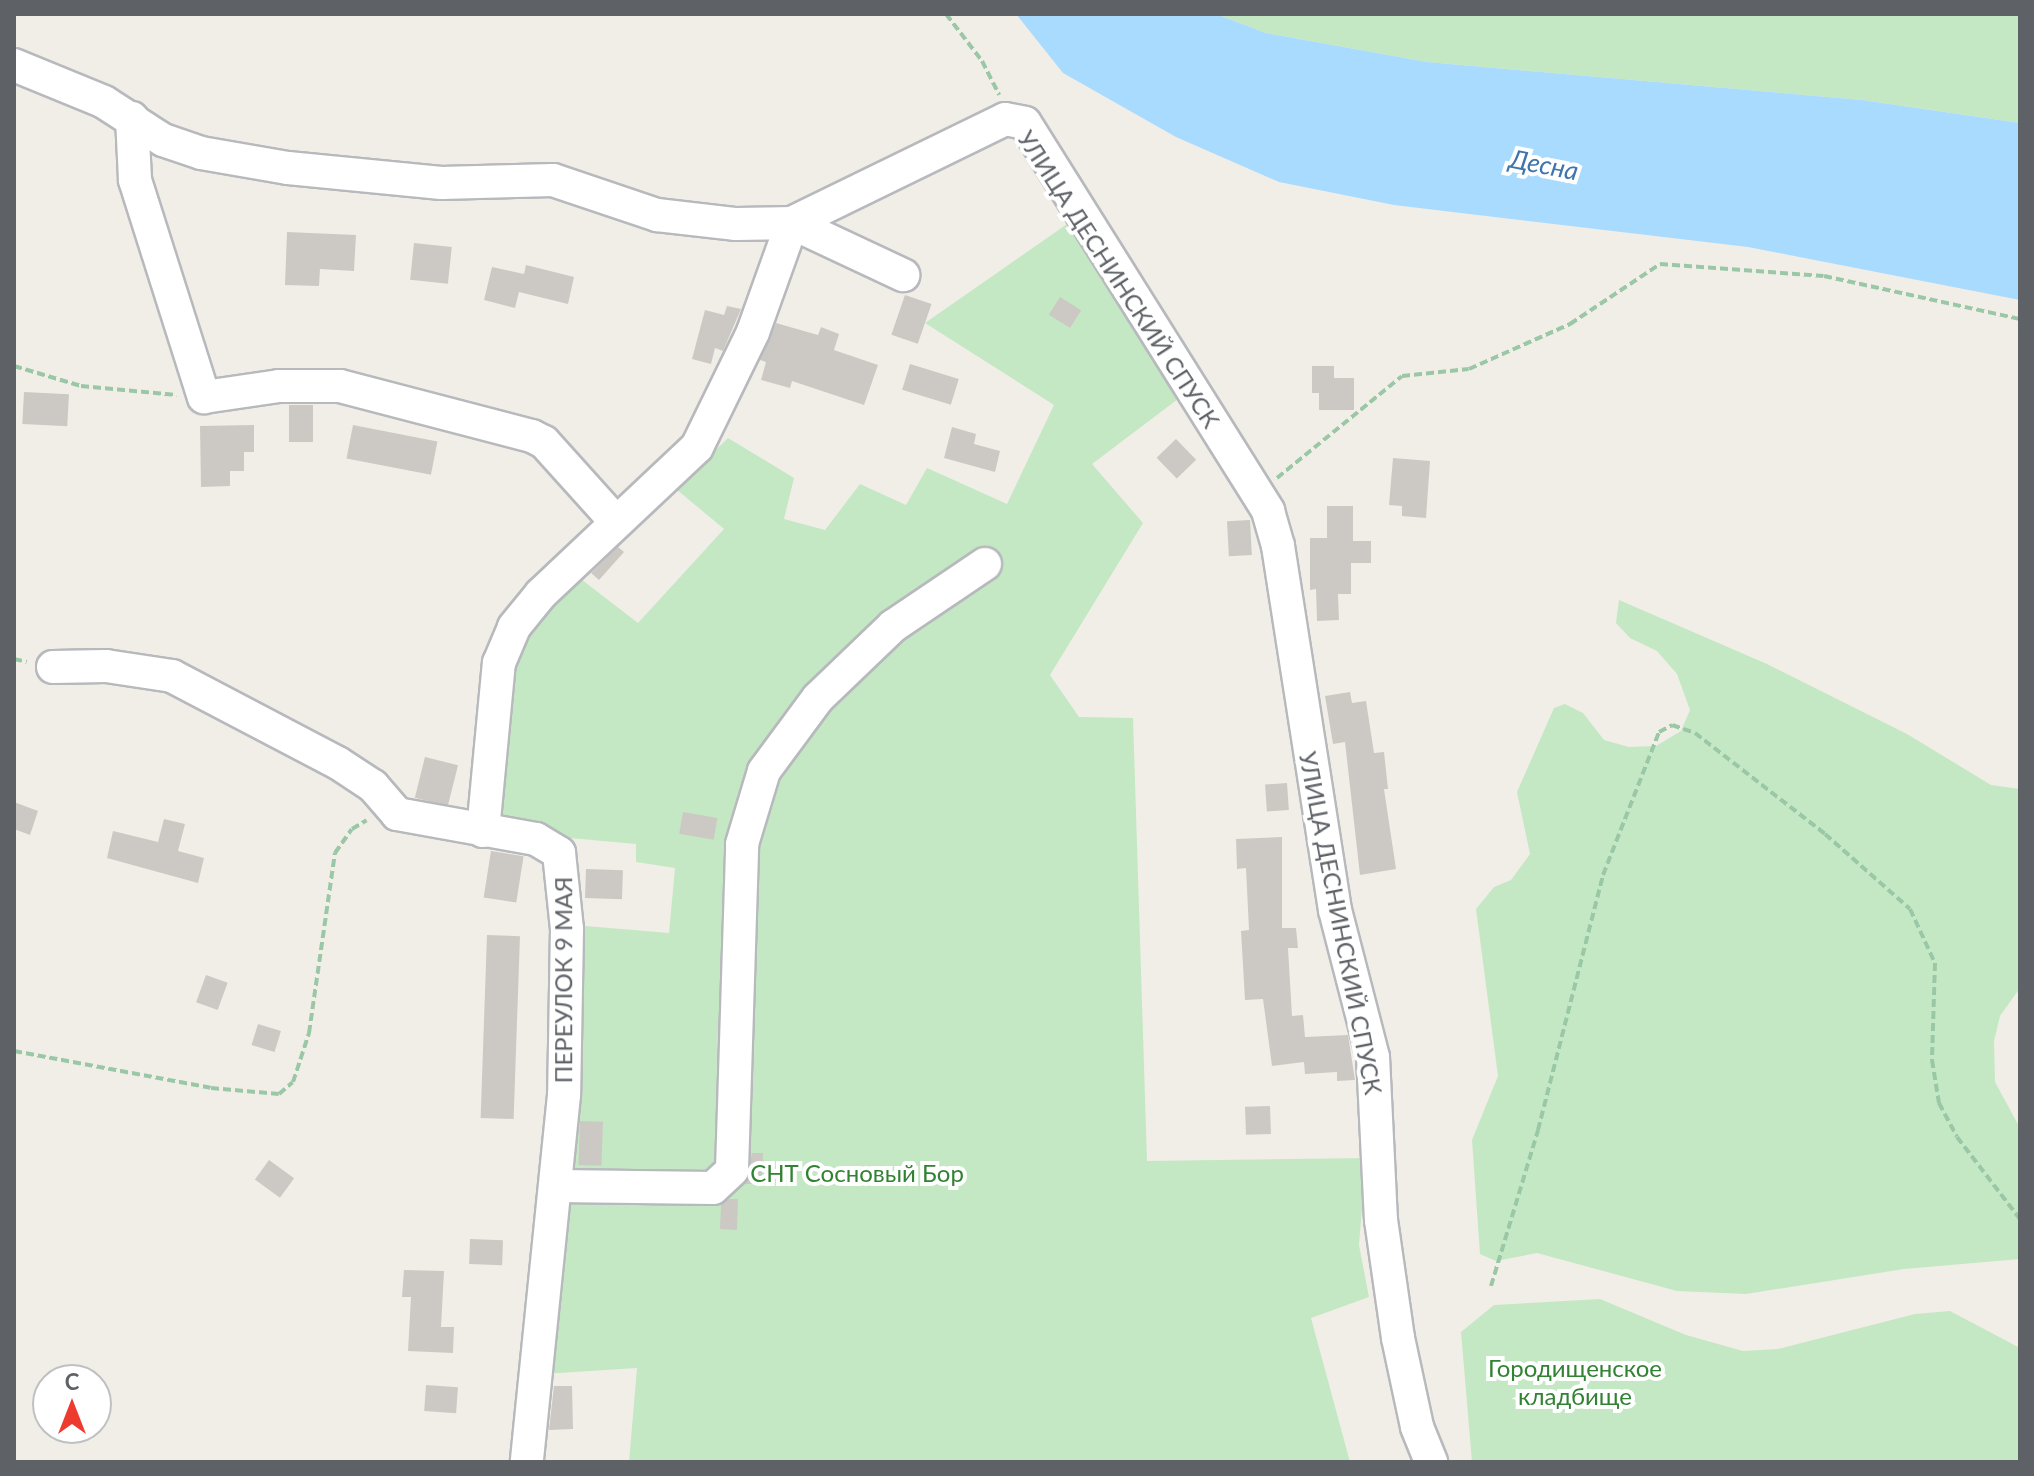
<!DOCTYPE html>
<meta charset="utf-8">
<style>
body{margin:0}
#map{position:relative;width:2034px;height:1476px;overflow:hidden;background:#f1eee7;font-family:Lato,sans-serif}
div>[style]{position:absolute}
.green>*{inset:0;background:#c4e8c3}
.water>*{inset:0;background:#a9dbff}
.building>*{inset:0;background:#ccc9c4;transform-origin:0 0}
.path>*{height:4px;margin-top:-2px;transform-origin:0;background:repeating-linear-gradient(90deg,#9ac8a7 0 8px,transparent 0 12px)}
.roads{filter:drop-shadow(2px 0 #b7b9bd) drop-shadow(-2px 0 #b7b9bd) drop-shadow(0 2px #b7b9bd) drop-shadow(0 -2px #b7b9bd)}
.minor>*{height:32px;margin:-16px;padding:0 16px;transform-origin:16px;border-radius:16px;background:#fff}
span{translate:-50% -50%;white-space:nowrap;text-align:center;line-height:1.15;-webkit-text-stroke:8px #fff;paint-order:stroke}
.street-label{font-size:24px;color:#5e6267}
.park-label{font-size:24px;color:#328234}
.water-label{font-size:26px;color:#3e75ac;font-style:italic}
.frame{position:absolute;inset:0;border:16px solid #5e6267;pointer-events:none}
.north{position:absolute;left:32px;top:1364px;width:80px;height:80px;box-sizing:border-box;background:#fff;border:2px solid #bfc0c2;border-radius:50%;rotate:0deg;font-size:22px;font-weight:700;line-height:32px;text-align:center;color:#5e6267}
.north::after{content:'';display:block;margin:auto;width:28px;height:36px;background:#ee3b30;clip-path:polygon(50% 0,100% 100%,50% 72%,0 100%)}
</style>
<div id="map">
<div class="green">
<i style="clip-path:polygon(1216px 14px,2020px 14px,2020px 123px,1862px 100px,1427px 62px,1266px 33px)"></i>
<i style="clip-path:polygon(1070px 222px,1178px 399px,1092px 464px,1143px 523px,1050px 675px,1079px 717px,1133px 718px,1147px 1161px,1366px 1158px,1359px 1245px,1369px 1297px,1311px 1318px,1350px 1462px,629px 1462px,637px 1368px,543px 1374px,585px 926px,669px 933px,675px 868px,636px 862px,636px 844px,559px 837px,494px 821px,509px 670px,528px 629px,577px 576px,638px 623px,724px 529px,676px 489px,728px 438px,794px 478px,784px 519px,825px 530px,860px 484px,906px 505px,927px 468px,1007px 504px,1054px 405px,925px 323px)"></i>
<i style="clip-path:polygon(1619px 600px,1767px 664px,1907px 734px,1991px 785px,2020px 789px,2020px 988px,2000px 1016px,1994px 1041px,1995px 1082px,2020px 1128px,2020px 1259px,1904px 1269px,1746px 1294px,1677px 1291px,1537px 1253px,1496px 1261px,1480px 1254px,1472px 1140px,1498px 1076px,1476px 909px,1494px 887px,1511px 880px,1530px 854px,1517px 792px,1554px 708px,1565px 704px,1583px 713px,1604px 740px,1629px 747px,1656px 746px,1681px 731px,1690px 710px,1677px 674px,1657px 651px,1630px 638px,1616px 623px)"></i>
<i style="clip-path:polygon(1600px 1299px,1686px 1335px,1743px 1351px,1778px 1349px,1915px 1314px,1950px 1311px,2020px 1348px,2020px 1462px,1472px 1462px,1461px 1332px,1494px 1305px)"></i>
</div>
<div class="water">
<i style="clip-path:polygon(1016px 14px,1216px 14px,1266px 33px,1427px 62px,1862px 100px,2020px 123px,2020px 300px,1748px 247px,1394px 205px,1279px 182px,1176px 137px,1063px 73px)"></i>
</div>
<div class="building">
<i style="clip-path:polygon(287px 232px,356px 235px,354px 271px,320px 269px,319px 286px,285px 285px)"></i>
<i style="left:414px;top:243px;width:38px;height:37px;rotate:6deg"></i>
<i style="clip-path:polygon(526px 265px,574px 277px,568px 304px,519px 292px,515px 308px,484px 300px,492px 267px,524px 274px)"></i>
<i style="left:905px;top:295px;width:28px;height:42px;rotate:19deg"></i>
<i style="left:1060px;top:297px;width:25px;height:21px;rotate:32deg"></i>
<i style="clip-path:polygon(727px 306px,741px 309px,723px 351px,715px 348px,711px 364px,692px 359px,705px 310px,724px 315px)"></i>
<i style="clip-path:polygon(776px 323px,818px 335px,821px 327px,839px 334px,834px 350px,878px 365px,864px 405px,792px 381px,790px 388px,761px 380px,766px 362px,760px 360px)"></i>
<i style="left:910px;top:364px;width:51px;height:27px;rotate:17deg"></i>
<i style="clip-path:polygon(1312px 366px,1334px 366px,1334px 378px,1354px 378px,1354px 410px,1319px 410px,1319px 393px,1312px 393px)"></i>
<i style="left:24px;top:392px;width:45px;height:32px;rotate:3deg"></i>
<i style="left:289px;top:405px;width:24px;height:37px"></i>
<i style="clip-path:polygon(254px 425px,254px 452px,244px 452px,244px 471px,230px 471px,230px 486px,201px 487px,200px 426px)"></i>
<i style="left:353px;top:425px;width:86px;height:34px;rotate:11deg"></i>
<i style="clip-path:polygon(952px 427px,976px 434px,974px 444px,1000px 451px,995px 472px,944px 458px)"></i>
<i style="left:1176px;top:439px;width:29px;height:27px;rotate:46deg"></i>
<i style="clip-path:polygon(1393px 458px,1430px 461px,1426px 518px,1402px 516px,1402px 506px,1389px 505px)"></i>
<i style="clip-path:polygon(1327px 506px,1353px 506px,1353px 541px,1371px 541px,1371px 563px,1351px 563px,1351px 594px,1338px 594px,1339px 620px,1317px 621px,1316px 589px,1310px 590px,1310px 538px,1327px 538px)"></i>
<i style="left:1250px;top:520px;width:35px;height:23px;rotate:87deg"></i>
<i style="clip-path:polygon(618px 547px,624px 552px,599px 580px,591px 573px)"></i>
<i style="clip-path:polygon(1350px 692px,1352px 703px,1366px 701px,1374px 753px,1384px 752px,1388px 789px,1384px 789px,1396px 869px,1360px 875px,1345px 742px,1333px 744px,1325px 696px)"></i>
<i style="left:425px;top:757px;width:34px;height:42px;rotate:14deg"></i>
<i style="left:1287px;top:783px;width:27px;height:22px;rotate:86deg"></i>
<i style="clip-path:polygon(14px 802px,38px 811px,30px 835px,14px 829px)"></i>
<i style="left:683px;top:812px;width:35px;height:22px;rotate:10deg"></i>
<i style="clip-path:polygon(164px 819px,185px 824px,178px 851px,204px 858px,198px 883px,107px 858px,113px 831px,158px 842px)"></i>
<i style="clip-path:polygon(1282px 837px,1282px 928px,1296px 928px,1298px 948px,1288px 948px,1292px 1016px,1303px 1015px,1305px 1037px,1348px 1035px,1355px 1080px,1337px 1081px,1337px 1072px,1305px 1074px,1304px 1062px,1272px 1066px,1263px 999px,1245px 1000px,1241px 931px,1249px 930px,1246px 868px,1237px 869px,1236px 839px)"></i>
<i style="left:491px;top:851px;width:33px;height:47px;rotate:9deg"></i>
<i style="left:586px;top:869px;width:37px;height:29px;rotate:2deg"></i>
<i style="left:487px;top:935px;width:33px;height:183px;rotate:2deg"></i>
<i style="left:206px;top:975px;width:23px;height:29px;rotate:20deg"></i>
<i style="left:258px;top:1024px;width:24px;height:22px;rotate:17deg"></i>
<i style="left:1270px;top:1106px;width:28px;height:25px;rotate:88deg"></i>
<i style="left:580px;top:1121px;width:23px;height:44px;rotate:2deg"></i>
<i style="clip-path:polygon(752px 1153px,763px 1153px,762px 1184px,745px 1184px)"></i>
<i style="left:269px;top:1160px;width:31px;height:24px;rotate:36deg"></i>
<i style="clip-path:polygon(729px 1199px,738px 1199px,737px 1230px,720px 1229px,721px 1204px)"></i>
<i style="left:470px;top:1239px;width:33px;height:25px;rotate:2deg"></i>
<i style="clip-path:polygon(404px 1270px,444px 1271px,441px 1327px,454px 1327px,453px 1353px,408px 1351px,411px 1297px,402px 1297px)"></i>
<i style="left:426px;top:1385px;width:32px;height:26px;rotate:4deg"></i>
<i style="clip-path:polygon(554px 1386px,572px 1386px,573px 1429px,549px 1430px)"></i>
</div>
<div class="path">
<i style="left:946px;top:14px;width:59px;rotate:52.5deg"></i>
<i style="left:982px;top:61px;width:38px;rotate:63deg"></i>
<i style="left:14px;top:366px;width:70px;rotate:16.6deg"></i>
<i style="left:81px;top:386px;width:96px;rotate:5.4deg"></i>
<i style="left:1277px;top:478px;width:161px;rotate:-39.2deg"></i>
<i style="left:1402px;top:376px;width:67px;rotate:-6deg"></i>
<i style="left:1469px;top:369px;width:111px;rotate:-24deg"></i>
<i style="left:1570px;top:324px;width:108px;rotate:-33.7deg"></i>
<i style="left:1660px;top:264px;width:164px;rotate:4.2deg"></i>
<i style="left:1824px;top:276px;width:201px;rotate:12.4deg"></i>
<i style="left:14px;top:659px;width:13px;rotate:13deg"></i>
<i style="left:14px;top:1051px;width:200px;rotate:10.6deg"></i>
<i style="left:211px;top:1088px;width:68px;rotate:5deg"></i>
<i style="left:279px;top:1094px;width:18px;rotate:-41deg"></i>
<i style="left:293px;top:1082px;width:52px;rotate:-71.9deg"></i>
<i style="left:309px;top:1033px;width:182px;rotate:-81.8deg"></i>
<i style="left:335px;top:853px;width:29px;rotate:-55deg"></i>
<i style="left:352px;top:829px;width:17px;rotate:-31deg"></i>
<i style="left:1491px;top:1286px;width:163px;rotate:-73.2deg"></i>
<i style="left:1538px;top:1130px;width:263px;rotate:-75.7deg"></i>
<i style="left:1603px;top:875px;width:154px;rotate:-68.6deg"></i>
<i style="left:1659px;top:732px;width:15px;rotate:-28deg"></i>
<i style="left:1672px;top:725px;width:24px;rotate:19deg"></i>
<i style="left:1695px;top:733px;width:165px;rotate:37.8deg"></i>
<i style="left:1825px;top:834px;width:113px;rotate:41.4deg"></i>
<i style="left:1910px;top:909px;width:60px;rotate:65.2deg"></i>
<i style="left:1935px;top:963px;width:97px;rotate:91.8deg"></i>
<i style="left:1932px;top:1060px;width:44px;rotate:80.8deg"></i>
<i style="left:1939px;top:1103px;width:38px;rotate:62deg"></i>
<i style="left:1957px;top:1137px;width:103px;rotate:52.5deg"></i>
</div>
<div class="roads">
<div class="minor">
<i style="left:14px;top:65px;width:97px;rotate:22.3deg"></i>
<i style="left:104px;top:102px;width:70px;rotate:32.8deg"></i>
<i style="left:163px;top:140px;width:40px;rotate:18.9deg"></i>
<i style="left:201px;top:153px;width:88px;rotate:9.8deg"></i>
<i style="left:288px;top:168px;width:154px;rotate:5.6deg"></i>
<i style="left:441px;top:183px;width:112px;rotate:-1.5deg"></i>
<i style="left:553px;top:180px;width:110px;rotate:18.6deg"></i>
<i style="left:657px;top:215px;width:80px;rotate:6.5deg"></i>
<i style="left:736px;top:224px;width:56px;rotate:-1deg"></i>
<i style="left:792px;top:223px;width:237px;rotate:-26deg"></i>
<i style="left:1005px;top:119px;width:20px;rotate:11deg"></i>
<i style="left:1025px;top:123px;width:458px;rotate:57.9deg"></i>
<i style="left:1268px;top:511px;width:36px;rotate:74deg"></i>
<i style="left:1278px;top:546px;width:368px;rotate:81.1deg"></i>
<i style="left:1335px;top:910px;width:152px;rotate:75.5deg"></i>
<i style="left:1373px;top:1057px;width:163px;rotate:87.2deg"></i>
<i style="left:1381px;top:1220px;width:119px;rotate:81.8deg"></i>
<i style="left:1398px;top:1338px;width:91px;rotate:77.9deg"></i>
<i style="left:1417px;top:1427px;width:38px;rotate:68deg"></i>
<i style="left:132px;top:118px;width:62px;rotate:87.2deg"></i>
<i style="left:135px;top:180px;width:228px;rotate:72.4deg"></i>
<i style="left:204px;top:397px;width:76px;rotate:-8.3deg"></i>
<i style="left:279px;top:386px;width:61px"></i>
<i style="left:340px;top:386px;width:198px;rotate:14.6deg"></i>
<i style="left:532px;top:436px;width:13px;rotate:27deg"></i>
<i style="left:544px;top:442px;width:108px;rotate:48deg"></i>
<i style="left:792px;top:223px;width:123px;rotate:25.1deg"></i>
<i style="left:53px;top:667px;width:53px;rotate:-1.1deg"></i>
<i style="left:106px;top:666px;width:67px;rotate:8.6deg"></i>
<i style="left:172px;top:676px;width:187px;rotate:27.7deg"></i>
<i style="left:338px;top:763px;width:42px;rotate:33.3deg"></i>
<i style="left:373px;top:786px;width:37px;rotate:49deg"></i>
<i style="left:397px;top:814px;width:141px;rotate:10.2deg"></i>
<i style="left:536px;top:839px;width:27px;rotate:31deg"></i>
<i style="left:559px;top:853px;width:76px;rotate:84deg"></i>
<i style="left:567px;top:929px;width:166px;rotate:91deg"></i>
<i style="left:564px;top:1095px;width:369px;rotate:95.8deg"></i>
<i style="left:483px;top:831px;width:169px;rotate:-84.6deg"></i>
<i style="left:499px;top:663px;width:39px;rotate:-67deg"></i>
<i style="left:514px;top:627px;width:43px;rotate:-50.7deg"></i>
<i style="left:541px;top:594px;width:214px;rotate:-43.3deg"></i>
<i style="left:697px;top:447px;width:128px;rotate:-64deg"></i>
<i style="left:753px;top:332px;width:116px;rotate:-70.3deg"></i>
<i style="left:558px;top:1186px;width:155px;rotate:0.7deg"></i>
<i style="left:713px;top:1188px;width:26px;rotate:-43deg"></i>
<i style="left:732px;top:1170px;width:326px;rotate:-88.2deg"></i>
<i style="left:742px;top:844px;width:76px;rotate:-73.2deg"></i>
<i style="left:764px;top:771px;width:91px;rotate:-53.5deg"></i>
<i style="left:818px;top:698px;width:104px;rotate:-43.8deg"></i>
<i style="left:893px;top:626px;width:111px;rotate:-34deg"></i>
</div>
</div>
<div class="street-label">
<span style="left:1119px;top:279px;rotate:57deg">УЛИЦА ДЕСНИНСКИЙ СПУСК</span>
<span style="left:1341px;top:923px;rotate:79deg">УЛИЦА ДЕСНИНСКИЙ СПУСК</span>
<span style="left:563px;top:980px;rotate:-90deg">ПЕРЕУЛОК 9 МАЯ</span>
</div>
<div class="park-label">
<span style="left:857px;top:1173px">СНТ Сосновый Бор</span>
<span style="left:1575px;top:1382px">Городищенское<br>кладбище</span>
</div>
<div class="water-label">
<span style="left:1544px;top:165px;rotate:11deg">Десна</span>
</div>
<div class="frame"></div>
<div class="north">С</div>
</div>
